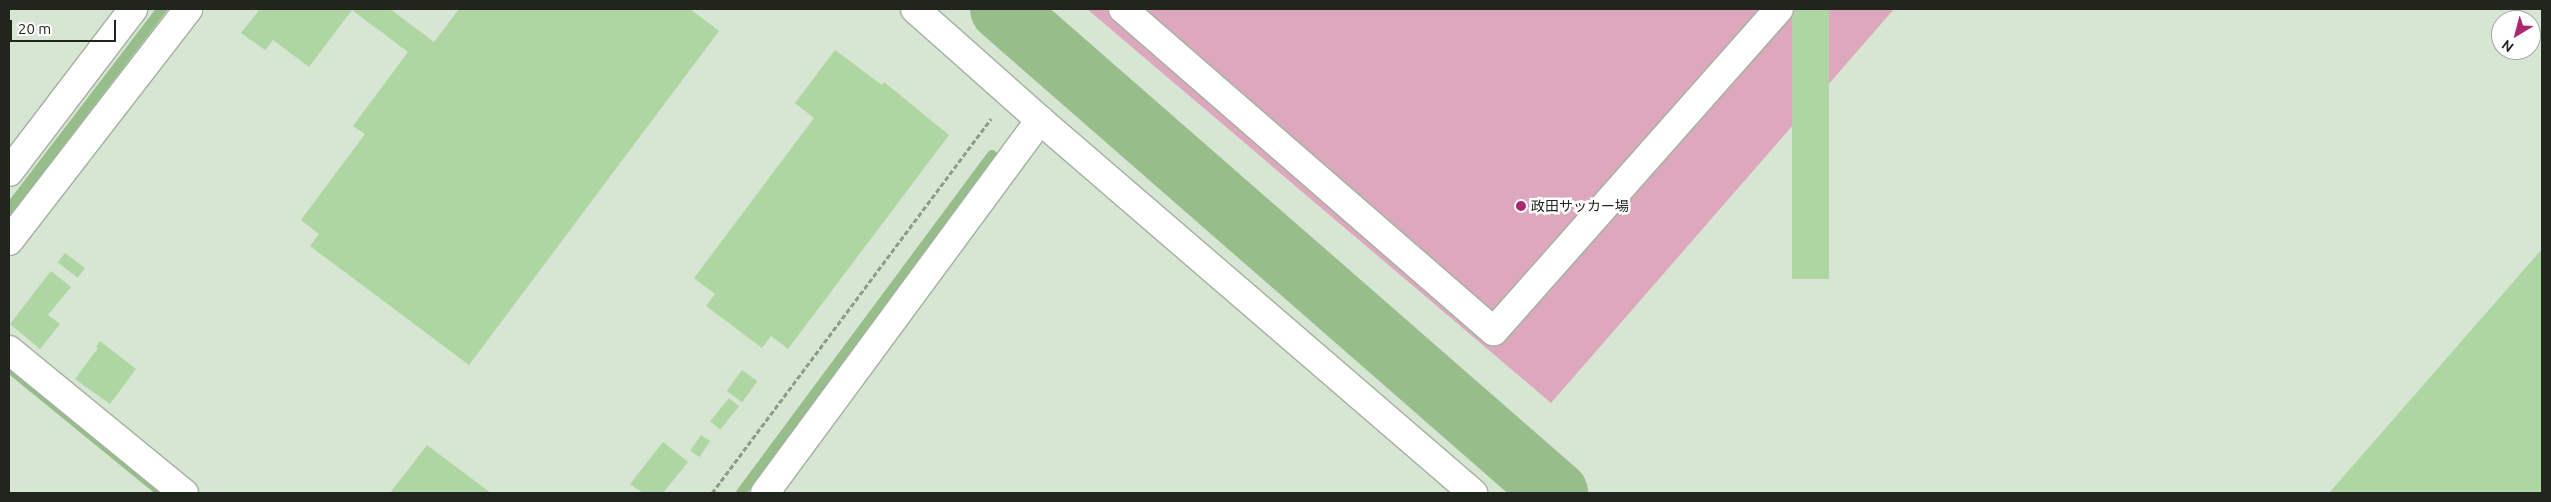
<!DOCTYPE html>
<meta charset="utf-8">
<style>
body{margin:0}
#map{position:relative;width:2551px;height:502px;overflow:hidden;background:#d7e5d3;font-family:Ubuntu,"Noto Sans JP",sans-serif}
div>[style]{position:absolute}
.green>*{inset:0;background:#dda8be}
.stream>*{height:10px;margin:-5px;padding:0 5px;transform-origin:5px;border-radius:5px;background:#96bd8a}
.river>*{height:64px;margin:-32px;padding:0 32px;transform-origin:32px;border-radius:32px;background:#96bd8a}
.building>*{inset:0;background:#aed6a3;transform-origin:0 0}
.path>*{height:3px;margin-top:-1.5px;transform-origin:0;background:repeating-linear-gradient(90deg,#8e998b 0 5px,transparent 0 7.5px)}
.roads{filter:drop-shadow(1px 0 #a4b1a0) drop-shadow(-1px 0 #a4b1a0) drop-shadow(0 1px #a4b1a0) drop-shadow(0 -1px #a4b1a0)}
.minor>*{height:28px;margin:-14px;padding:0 14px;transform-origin:14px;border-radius:14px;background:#fff}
.dots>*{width:14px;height:14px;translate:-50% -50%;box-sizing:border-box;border:2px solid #fff;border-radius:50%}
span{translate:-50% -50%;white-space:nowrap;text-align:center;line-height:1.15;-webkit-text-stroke:5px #fff;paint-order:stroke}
.poi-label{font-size:14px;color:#20251e}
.left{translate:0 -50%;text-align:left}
.frame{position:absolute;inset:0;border:10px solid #20251e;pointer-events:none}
.north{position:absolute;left:2491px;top:10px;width:50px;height:50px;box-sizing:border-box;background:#fff;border:1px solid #a6a8a5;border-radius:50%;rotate:217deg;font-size:14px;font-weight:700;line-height:20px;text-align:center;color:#20251e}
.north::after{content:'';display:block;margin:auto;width:18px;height:22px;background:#ac276f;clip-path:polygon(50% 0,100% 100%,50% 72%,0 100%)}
.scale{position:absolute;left:10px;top:20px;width:106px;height:22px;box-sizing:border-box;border:2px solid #20251e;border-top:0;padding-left:6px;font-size:15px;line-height:18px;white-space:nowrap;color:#20251e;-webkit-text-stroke:4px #fff;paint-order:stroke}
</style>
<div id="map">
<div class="green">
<i style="clip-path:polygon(1087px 9px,1894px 9px,1551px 403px)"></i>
</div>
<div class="stream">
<i style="left:1048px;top:76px;width:21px;rotate:-55deg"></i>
<i style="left:9px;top:209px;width:252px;rotate:-52.6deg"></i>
<i style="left:9px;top:368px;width:198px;rotate:39.2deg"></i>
<i style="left:741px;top:493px;width:421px;rotate:-53.4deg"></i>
</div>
<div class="river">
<i style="left:1002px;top:9px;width:736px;rotate:41.14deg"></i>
</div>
<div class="building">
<i style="clip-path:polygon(260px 9px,390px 9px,434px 42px,459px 9px,690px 9px,719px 31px,469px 365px,310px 246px,319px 234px,301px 220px,365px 134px,353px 126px,408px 52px,352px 10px,309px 67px,273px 40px,265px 50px,241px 33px)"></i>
<i style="left:1792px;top:9px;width:37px;height:270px"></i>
<i style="clip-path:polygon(835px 50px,882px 85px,884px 82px,949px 135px,788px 349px,771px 336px,762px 348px,706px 306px,715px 294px,694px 278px,814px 118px,795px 103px)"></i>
<i style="clip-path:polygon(2542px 249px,2542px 493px,2329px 493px)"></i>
<i style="left:65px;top:253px;width:25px;height:12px;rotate:37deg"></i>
<i style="clip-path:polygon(51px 271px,71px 287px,48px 315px,60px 324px,40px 349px,10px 324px)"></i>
<i style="clip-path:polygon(100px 341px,136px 369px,110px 404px,75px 379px,98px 348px,96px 347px)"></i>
<i style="left:742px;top:370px;width:19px;height:26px;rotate:36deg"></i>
<i style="left:729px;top:398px;width:13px;height:30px;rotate:39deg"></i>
<i style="left:701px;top:435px;width:11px;height:19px;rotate:34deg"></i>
<i style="clip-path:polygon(663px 442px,688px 462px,663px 493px,643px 493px,630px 484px)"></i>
<i style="clip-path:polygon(427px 445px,491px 493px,390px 493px)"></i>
</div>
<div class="path">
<i style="left:712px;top:493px;width:467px;rotate:-53.3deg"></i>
</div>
<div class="roads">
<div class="minor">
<i style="left:915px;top:9px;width:167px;rotate:41.6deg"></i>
<i style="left:1040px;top:120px;width:572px;rotate:40.74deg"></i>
<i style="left:1123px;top:9px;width:491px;rotate:41deg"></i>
<i style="left:1494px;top:331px;width:430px;rotate:-48.5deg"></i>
<i style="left:9px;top:172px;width:205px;rotate:-52.7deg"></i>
<i style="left:9px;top:241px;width:293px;rotate:-52.3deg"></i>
<i style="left:9px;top:350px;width:226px;rotate:39.3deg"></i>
<i style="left:765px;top:493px;width:463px;rotate:-53.6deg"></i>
</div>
</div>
<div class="dots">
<i style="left:1521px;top:206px;background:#ac276f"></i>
</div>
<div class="poi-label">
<span class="left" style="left:1531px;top:206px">政田サッカー場</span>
</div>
<div class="frame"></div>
<div class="north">N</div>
<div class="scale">20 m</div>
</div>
